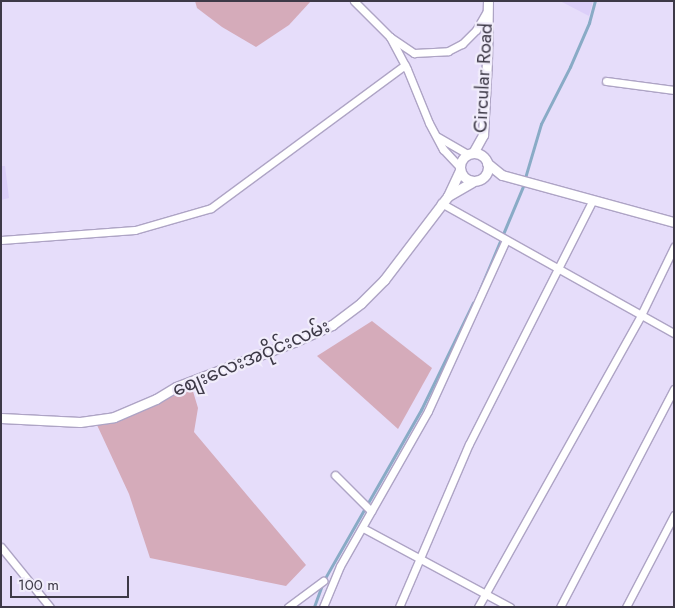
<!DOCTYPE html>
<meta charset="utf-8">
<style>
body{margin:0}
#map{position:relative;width:675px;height:608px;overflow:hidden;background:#e6ddfa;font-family:Jost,"Noto Sans Myanmar",sans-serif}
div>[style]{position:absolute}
.built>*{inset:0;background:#dccff9}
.green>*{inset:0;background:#d5abba}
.stream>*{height:2.5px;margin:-1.25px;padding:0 1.25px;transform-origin:1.25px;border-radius:1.25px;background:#89abc6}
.roads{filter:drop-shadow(1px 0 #aea4c5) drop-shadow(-1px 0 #aea4c5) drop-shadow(0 1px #aea4c5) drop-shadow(0 -1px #aea4c5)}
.minor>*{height:7px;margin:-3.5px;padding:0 3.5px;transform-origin:3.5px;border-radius:3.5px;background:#fff}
.tertiary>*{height:9px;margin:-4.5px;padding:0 4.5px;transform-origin:4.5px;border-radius:4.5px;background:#fff}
.tertiary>.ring{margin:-4.5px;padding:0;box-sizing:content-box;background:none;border:9px solid #fff;border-radius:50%}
span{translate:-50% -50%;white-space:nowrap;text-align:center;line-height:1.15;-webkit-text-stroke:4.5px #f1edfb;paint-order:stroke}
.street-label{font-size:19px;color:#3d3947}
.frame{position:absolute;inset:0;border:2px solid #3d3947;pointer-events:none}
.scale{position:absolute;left:10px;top:576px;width:119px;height:22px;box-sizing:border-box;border:2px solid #3d3947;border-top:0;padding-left:6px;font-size:15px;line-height:18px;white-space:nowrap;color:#3d3947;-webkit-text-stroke:4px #f1edfb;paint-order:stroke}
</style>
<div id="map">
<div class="built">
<i style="clip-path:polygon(560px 1px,593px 1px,589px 16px)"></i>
<i style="clip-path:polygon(1px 166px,5px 166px,9px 198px,1px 200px)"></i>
</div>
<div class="green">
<i style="clip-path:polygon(195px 1px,311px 1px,289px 25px,256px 47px,222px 27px,197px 8px)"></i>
<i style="clip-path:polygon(372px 321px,432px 368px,398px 429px,317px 356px)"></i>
<i style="clip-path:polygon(192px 388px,198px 408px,194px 432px,306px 565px,286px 586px,150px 558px,129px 494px,97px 425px,113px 422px)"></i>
</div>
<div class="stream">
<i style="left:525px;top:178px;width:56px;rotate:-73.5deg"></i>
<i style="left:541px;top:124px;width:64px;rotate:-63deg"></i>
<i style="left:570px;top:67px;width:48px;rotate:-66.6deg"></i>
<i style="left:589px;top:23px;width:23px;rotate:-75deg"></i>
<i style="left:478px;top:294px;width:119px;rotate:-67.3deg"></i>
<i style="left:324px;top:580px;width:196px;rotate:-60.3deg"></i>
<i style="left:421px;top:410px;width:119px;rotate:-64.1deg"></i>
<i style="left:314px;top:607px;width:23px;rotate:-70deg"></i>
</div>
<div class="roads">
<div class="minor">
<i style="left:354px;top:1px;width:51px;rotate:45deg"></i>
<i style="left:390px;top:37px;width:36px;rotate:62deg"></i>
<i style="left:407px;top:69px;width:58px;rotate:67.8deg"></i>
<i style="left:429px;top:123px;width:30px;rotate:62deg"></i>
<i style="left:443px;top:149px;width:23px;rotate:47deg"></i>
<i style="left:390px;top:37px;width:29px;rotate:34deg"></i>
<i style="left:414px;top:53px;width:34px;rotate:-3deg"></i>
<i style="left:448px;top:51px;width:16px;rotate:-27deg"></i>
<i style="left:462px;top:44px;width:20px;rotate:-45deg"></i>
<i style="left:476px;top:30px;width:22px;rotate:-60deg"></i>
<i style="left:606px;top:81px;width:69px;rotate:7.5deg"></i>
<i style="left:438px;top:137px;width:34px;rotate:30deg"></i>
<i style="left:441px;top:203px;width:267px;rotate:29.2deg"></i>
<i style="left:1px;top:240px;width:134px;rotate:-4.3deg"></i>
<i style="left:135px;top:230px;width:79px;rotate:-16.1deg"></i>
<i style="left:211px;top:208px;width:241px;rotate:-36.4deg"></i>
<i style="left:335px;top:475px;width:51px;rotate:45deg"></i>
<i style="left:363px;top:528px;width:167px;rotate:28.3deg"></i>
<i style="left:1px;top:547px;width:77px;rotate:50.8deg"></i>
<i style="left:288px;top:607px;width:44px;rotate:-36.6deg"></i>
<i style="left:323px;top:607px;width:44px;rotate:-67.5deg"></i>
<i style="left:340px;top:566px;width:178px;rotate:-60.4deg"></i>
<i style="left:428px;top:411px;width:188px;rotate:-65.5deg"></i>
<i style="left:399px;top:607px;width:177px;rotate:-66.8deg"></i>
<i style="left:469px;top:444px;width:274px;rotate:-63.1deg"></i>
<i style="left:478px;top:607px;width:334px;rotate:-60.8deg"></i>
<i style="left:641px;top:315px;width:76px;rotate:-64.1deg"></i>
<i style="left:560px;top:607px;width:246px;rotate:-62.4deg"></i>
<i style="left:626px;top:607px;width:104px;rotate:-62.4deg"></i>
</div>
<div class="tertiary">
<i class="ring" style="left:460px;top:153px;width:19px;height:19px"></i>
<i style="left:473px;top:153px;width:21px;rotate:-61deg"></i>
<i style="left:483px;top:135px;width:73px;rotate:-86.9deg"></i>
<i style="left:487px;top:62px;width:61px;rotate:-89.1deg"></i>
<i style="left:487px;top:163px;width:19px;rotate:39deg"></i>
<i style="left:502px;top:175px;width:178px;rotate:15.3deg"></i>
<i style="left:448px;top:196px;width:29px;rotate:-65deg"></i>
<i style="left:1px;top:418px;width:79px;rotate:2.9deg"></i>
<i style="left:80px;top:422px;width:34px;rotate:-8deg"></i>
<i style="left:114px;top:417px;width:46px;rotate:-23.2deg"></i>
<i style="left:156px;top:399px;width:23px;rotate:-31deg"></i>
<i style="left:176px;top:387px;width:126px;rotate:-20.9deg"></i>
<i style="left:294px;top:342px;width:42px;rotate:-24.1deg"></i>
<i style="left:332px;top:325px;width:36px;rotate:-37deg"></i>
<i style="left:361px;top:303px;width:33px;rotate:-45deg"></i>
<i style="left:384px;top:280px;width:106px;rotate:-52.7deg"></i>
<i style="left:448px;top:196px;width:28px;rotate:-30deg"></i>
</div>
</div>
<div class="street-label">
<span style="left:483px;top:78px;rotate:-87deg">Circular Road</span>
<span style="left:251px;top:358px;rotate:-23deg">စျေးလေးအဝိုင်းလမ်း</span>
</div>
<div class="frame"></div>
<div class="scale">100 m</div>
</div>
